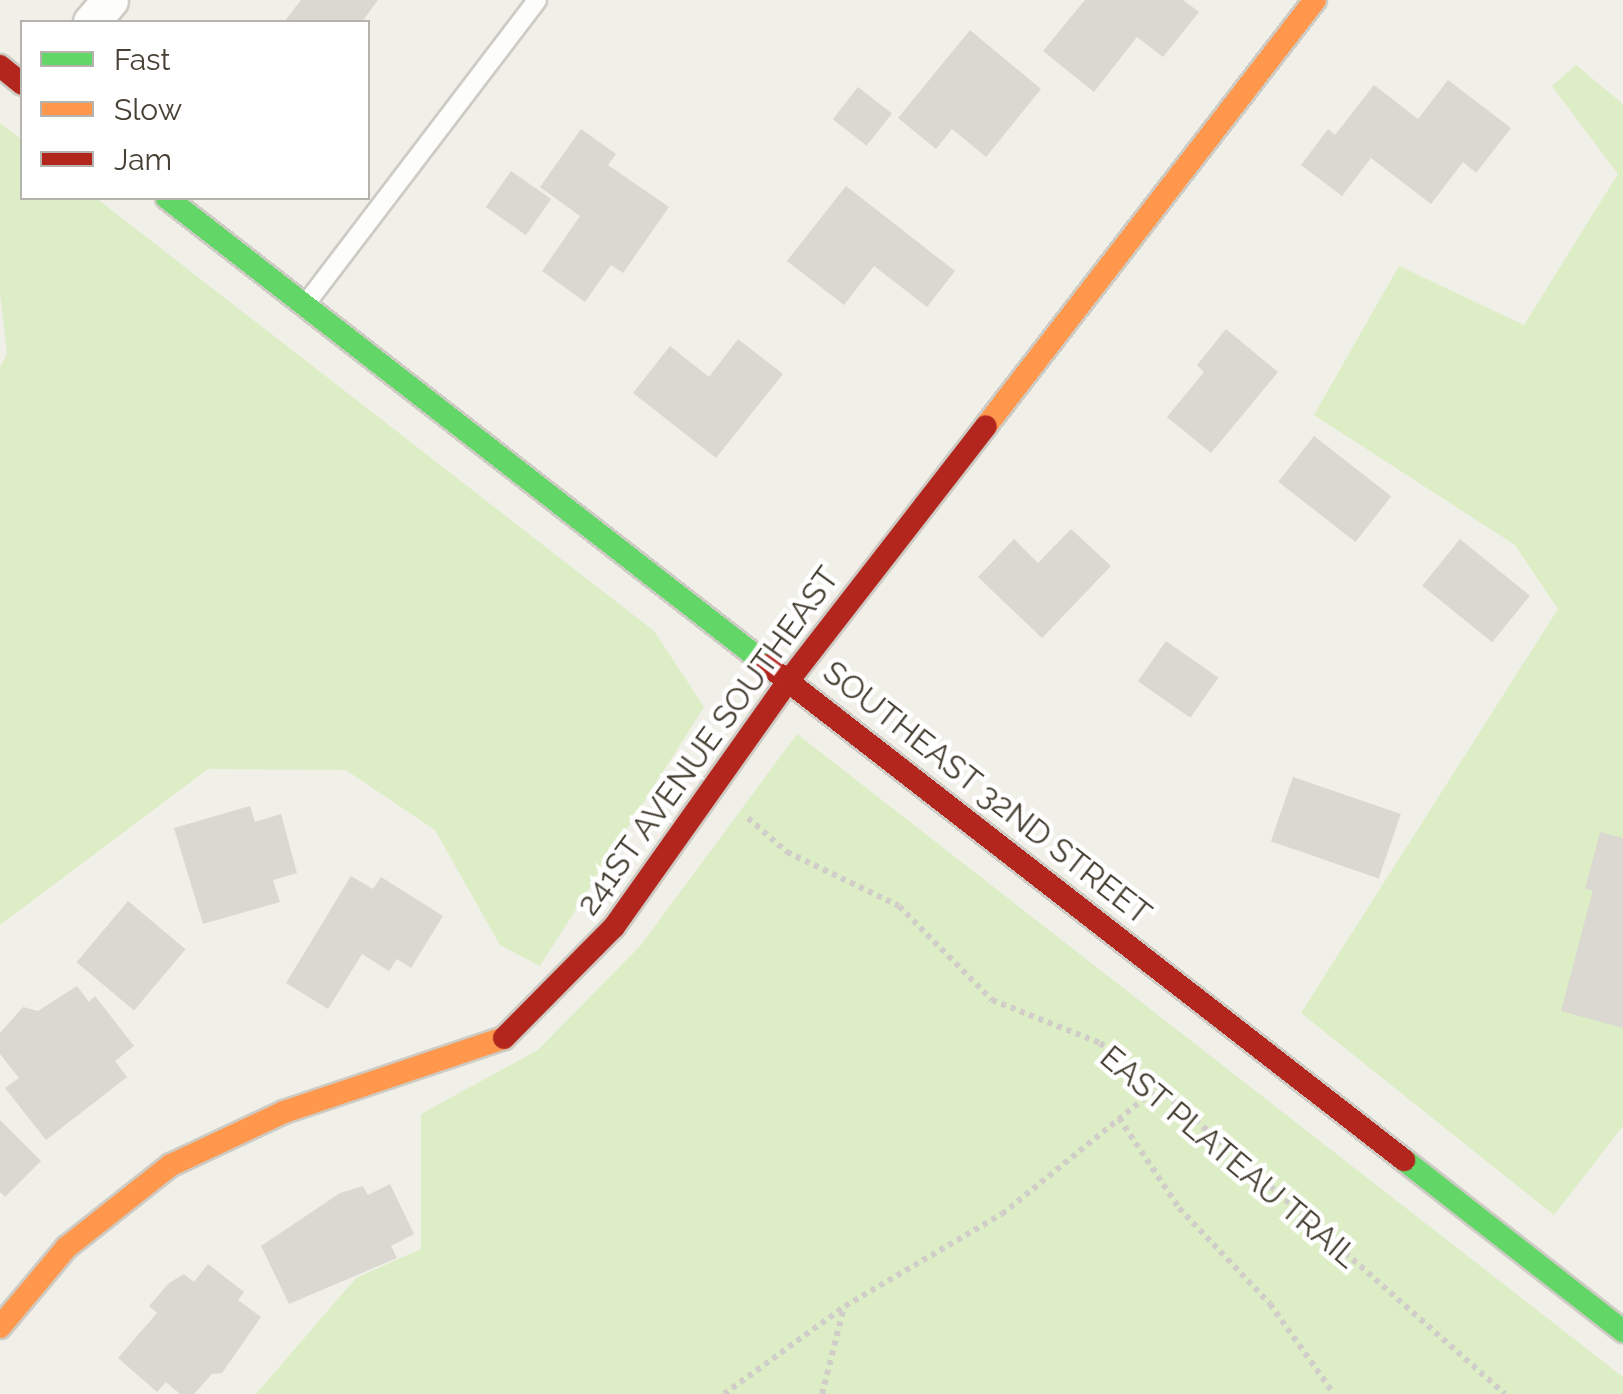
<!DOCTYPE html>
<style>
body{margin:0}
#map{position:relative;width:1623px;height:1394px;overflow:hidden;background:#f0efe8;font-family:Raleway,sans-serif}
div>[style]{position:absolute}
.green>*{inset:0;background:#ddedc6}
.building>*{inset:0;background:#dad8d1;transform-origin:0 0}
.path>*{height:6px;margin-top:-3px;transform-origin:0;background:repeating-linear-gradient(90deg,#d1cec9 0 5px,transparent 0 10px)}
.roads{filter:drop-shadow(2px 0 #cdcbc4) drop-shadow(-2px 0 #cdcbc4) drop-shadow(0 2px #cdcbc4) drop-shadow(0 -2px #cdcbc4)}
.lane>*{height:18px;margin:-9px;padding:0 9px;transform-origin:9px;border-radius:9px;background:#fdfdfc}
.street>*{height:35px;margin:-17.5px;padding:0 17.5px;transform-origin:17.5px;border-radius:17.5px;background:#fdfdfc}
.fast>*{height:22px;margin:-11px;padding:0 11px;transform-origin:11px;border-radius:11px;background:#63d668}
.slow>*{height:22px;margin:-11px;padding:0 11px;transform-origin:11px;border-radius:11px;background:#ff974d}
.jam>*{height:22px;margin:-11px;padding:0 11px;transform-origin:11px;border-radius:11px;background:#b3261e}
span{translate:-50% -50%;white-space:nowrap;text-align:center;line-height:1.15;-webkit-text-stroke:9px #fff;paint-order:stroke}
.street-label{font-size:32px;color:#474034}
.legend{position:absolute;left:20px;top:20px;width:350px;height:180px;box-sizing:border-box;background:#fff;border:2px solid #b5b3ae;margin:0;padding:12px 18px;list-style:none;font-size:30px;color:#474034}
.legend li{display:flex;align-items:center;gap:20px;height:50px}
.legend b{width:50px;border:2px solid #b5b3ae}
</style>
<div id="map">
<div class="green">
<i style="clip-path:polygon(1576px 65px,1623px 104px,1623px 1126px,1554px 1215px,1301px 1013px,1558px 609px,1515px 545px,1314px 415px,1399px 266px,1524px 325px,1618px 174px,1552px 86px)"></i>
<i style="clip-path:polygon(0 123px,22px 140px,22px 198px,96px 198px,654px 631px,704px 707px,540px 966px,500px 945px,435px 830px,346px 770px,208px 769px,0 925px,0 367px,7px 354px,0 293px)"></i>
<i style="clip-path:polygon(797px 734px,1623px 1377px,1623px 1394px,256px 1394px,356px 1278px,421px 1249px,421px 1114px,538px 1050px,641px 945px)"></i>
</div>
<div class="building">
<i style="clip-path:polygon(301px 0,378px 0,362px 22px,284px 22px)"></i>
<i style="clip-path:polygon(1085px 0,1183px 0,1199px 12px,1163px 57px,1137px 37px,1094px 92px,1043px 51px)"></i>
<i style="clip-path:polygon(970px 30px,1041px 89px,986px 157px,952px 129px,936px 149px,898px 118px)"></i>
<i style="clip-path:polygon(1448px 80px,1511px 128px,1476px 173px,1463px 162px,1431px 204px,1371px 158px,1342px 196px,1301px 165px,1328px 129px,1335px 135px,1374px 85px,1418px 119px)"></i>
<i style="left:858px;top:87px;width:43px;height:41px;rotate:38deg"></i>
<i style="clip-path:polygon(581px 129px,616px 154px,608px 165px,669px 207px,623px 273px,611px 265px,585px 302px,542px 271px,580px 216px,540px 187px)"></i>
<i style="left:511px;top:171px;width:49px;height:44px;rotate:35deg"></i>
<i style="clip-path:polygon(846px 186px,955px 271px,927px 307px,874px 266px,844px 305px,787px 261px)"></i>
<i style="clip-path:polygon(1226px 329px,1278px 372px,1211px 453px,1167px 417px,1204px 372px,1197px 365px)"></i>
<i style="clip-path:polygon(738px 339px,783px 374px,716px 458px,633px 393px,670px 346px,709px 377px)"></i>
<i style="left:1314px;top:436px;width:98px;height:58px;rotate:38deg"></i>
<i style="clip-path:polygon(1071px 529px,1111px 566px,1042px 638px,978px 577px,1014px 539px,1038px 563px)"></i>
<i style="left:1460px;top:539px;width:90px;height:60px;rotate:39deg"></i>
<i style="left:1166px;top:641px;width:64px;height:49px;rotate:35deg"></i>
<i style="left:1293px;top:777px;width:114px;height:68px;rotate:19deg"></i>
<i style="clip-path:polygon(250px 806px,255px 822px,281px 814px,297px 873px,273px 880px,280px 902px,203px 924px,174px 828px)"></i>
<i style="clip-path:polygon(1600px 832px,1623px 838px,1623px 1028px,1561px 1011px,1593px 890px,1585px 889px)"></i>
<i style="clip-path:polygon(351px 876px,373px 889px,381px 877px,443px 916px,411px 968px,397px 959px,389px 971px,362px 954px,328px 1009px,286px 983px)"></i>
<i style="left:128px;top:901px;width:75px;height:80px;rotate:40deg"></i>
<i style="clip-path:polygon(77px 986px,89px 1002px,95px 996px,134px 1046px,115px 1061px,127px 1077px,46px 1140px,5px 1088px,19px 1078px,0 1054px,0 1033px,23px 1007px,38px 1011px)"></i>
<i style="clip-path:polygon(0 1120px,41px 1161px,5px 1197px,0 1192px)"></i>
<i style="clip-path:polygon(390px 1184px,414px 1234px,391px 1246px,397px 1258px,289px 1304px,261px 1246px,340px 1193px,363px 1186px,368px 1195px)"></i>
<i style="clip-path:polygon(208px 1264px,244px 1292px,238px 1300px,261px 1317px,222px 1373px,212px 1374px,194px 1394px,180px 1394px,166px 1382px,157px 1392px,118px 1358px,157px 1313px,149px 1306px,169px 1283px,184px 1274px,194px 1282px)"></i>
</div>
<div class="path">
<i style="left:748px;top:818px;width:52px;rotate:41.1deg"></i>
<i style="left:787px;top:852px;width:124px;rotate:25.7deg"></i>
<i style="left:899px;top:906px;width:132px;rotate:45.3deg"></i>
<i style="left:992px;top:1000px;width:116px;rotate:21.7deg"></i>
<i style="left:1100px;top:1043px;width:73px;rotate:37.2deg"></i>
<i style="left:1158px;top:1087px;width:463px;rotate:41.5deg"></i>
<i style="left:1119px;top:1118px;width:108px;rotate:56.3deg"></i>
<i style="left:1179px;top:1208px;width:132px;rotate:46.5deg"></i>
<i style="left:1270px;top:1304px;width:110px;rotate:54.6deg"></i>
<i style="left:724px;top:1394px;width:150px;rotate:-36deg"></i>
<i style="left:845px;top:1306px;width:182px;rotate:-30.4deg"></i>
<i style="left:1002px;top:1214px;width:201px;rotate:-39.1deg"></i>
<i style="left:822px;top:1394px;width:90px;rotate:-75.8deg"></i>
</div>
<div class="roads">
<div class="lane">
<i style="left:308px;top:301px;width:378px;rotate:-52.7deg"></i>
</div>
<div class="street">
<i style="left:91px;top:22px;width:29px;rotate:-49deg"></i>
</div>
<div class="fast">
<i style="left:167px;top:198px;width:760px;rotate:37.89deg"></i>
<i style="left:1404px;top:1160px;width:278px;rotate:38deg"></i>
</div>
<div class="slow">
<i style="left:986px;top:426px;width:538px;rotate:-52.32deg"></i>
<i style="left:0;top:1327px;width:104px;rotate:-50.1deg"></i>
<i style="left:67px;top:1247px;width:132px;rotate:-38.3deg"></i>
<i style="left:171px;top:1165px;width:125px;rotate:-25.1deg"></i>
<i style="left:284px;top:1112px;width:232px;rotate:-18.6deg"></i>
</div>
<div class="jam">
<i style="left:0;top:66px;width:28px;rotate:39deg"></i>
<i style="left:767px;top:665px;width:807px;rotate:37.85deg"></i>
<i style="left:504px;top:1038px;width:156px;rotate:-45.3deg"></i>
<i style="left:614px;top:927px;width:303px;rotate:-54.7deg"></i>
<i style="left:789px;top:680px;width:321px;rotate:-52.2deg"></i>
</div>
</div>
<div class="street-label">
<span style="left:708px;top:741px;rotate:-54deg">241ST AVENUE SOUTHEAST</span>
<span style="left:987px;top:793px;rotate:38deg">SOUTHEAST 32ND STREET</span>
<span style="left:1229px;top:1157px;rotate:40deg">EAST PLATEAU TRAIL</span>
</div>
<ul class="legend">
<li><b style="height:12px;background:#63d668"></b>Fast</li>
<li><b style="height:12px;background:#ff974d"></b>Slow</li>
<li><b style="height:12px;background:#b3261e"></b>Jam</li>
</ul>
</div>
